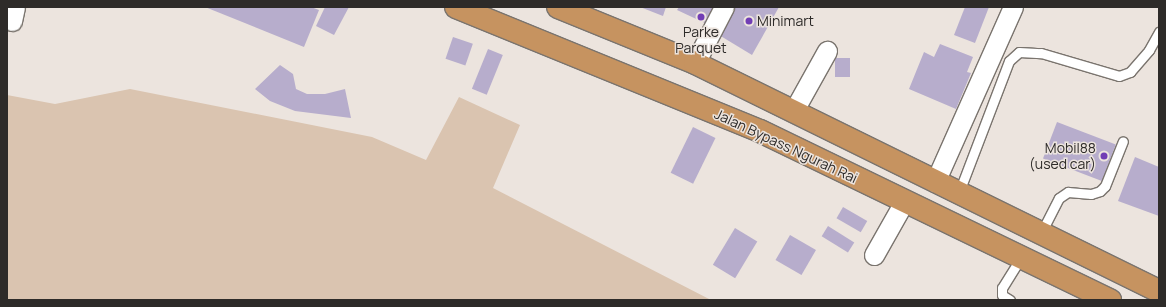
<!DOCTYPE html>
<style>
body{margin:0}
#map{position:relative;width:1166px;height:307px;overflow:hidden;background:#ece4de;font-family:Manrope,sans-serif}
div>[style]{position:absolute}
.green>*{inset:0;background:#dac4b0}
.building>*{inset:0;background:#b7adcc;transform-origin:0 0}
.roads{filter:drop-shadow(1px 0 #7a746e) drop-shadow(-1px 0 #7a746e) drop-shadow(0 1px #7a746e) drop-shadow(0 -1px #7a746e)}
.service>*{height:9px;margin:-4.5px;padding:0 4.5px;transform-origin:4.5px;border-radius:4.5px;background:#fff}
.minor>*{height:19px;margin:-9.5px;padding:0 9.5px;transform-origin:9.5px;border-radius:9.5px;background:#fff}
.trunk>*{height:22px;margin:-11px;padding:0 11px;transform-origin:11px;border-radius:11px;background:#c69360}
.dots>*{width:11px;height:11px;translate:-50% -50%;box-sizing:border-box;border:2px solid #ece4de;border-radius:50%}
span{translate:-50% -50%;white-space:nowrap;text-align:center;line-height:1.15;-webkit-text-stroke:3px #ece4de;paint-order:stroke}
.poi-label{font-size:14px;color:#2e2b29}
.left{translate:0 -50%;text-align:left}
.right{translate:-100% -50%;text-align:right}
.street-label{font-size:14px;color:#2e2b29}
.frame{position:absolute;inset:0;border:8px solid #2e2b29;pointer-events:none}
</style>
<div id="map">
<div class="green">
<i style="clip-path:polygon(130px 89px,372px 137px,426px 160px,459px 97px,520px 125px,493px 188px,711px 300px,7px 300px,7px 95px,55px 104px)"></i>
</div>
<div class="building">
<i style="clip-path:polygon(205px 7px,311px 7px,319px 10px,304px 47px)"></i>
<i style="clip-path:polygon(325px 7px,349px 7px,334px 35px,316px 26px)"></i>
<i style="clip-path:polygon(640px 7px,666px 7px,663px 16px)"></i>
<i style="clip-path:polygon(679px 7px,715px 7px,707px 24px,677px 10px)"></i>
<i style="clip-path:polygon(735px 7px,779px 7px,752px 55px,719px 35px)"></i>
<i style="clip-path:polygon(965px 7px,989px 7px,975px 43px,954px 35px)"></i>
<i style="left:453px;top:37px;width:21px;height:23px;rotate:19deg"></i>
<i style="clip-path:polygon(940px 44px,973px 57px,967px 72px,971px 73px,956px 109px,909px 89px,924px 52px,934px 57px)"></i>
<i style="left:488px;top:49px;width:16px;height:43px;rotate:22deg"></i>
<i style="left:850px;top:58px;width:19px;height:15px;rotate:90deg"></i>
<i style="clip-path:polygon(280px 65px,293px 74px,296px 89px,307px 94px,325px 94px,345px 89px,351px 118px,295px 111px,270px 101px,255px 89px)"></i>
<i style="left:1057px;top:122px;width:63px;height:39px;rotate:21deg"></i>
<i style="left:693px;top:127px;width:25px;height:51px;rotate:26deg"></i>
<i style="clip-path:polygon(1135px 157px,1159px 167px,1159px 216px,1118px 201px)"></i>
<i style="left:843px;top:207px;width:28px;height:13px;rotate:30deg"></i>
<i style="left:828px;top:226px;width:31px;height:12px;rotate:32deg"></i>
<i style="left:735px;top:228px;width:26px;height:43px;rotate:31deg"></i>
<i style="left:790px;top:235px;width:30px;height:29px;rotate:30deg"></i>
</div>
<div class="roads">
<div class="service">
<i style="left:959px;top:192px;width:140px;rotate:-69.1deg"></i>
<i style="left:1009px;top:61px;width:13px;rotate:-42deg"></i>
<i style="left:1019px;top:52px;width:22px;rotate:3deg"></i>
<i style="left:1041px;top:53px;width:81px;rotate:16.4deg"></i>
<i style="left:1119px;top:76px;width:12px;rotate:-20deg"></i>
<i style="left:1130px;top:72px;width:29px;rotate:-49deg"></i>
<i style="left:1149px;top:50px;width:21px;rotate:-61deg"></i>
<i style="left:1041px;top:233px;width:39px;rotate:-63deg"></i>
<i style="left:1059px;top:198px;width:11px;rotate:-34deg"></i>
<i style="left:1068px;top:192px;width:23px;rotate:5deg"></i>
<i style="left:1091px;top:194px;width:9px;rotate:-18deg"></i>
<i style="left:1100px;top:191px;width:7px;rotate:-45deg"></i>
<i style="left:1105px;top:186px;width:48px;rotate:-68.2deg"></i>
<i style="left:1010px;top:300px;width:9px;rotate:-148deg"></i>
<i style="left:1002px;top:295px;width:7px;rotate:-90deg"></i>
<i style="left:1002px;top:288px;width:36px;rotate:-58deg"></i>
</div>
<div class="minor">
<i style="left:12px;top:21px;width:14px;rotate:-78deg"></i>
<i style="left:695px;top:63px;width:63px;rotate:-62.6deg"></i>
<i style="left:793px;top:112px;width:70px;rotate:-60.9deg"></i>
<i style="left:935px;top:182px;width:192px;rotate:-66deg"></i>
<i style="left:874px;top:255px;width:61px;rotate:-60.5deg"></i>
</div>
<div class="trunk">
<i style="left:456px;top:7px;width:328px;rotate:22.2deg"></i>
<i style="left:760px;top:131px;width:389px;rotate:25.8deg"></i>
<i style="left:558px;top:7px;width:148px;rotate:22.2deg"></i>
<i style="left:695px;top:63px;width:517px;rotate:26.17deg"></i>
</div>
</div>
<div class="dots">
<i style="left:701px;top:17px;background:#723eb5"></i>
<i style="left:749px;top:21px;background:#723eb5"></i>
<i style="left:1104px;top:156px;background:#723eb5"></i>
</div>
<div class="poi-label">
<span class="left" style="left:757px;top:21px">Minimart</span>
<span style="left:701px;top:40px">Parke<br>Parquet</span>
<span class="right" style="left:1096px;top:156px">Mobil88<br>(used car)</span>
</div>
<div class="street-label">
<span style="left:786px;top:146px;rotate:25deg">Jalan Bypass Ngurah Rai</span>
</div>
<div class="frame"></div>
</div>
